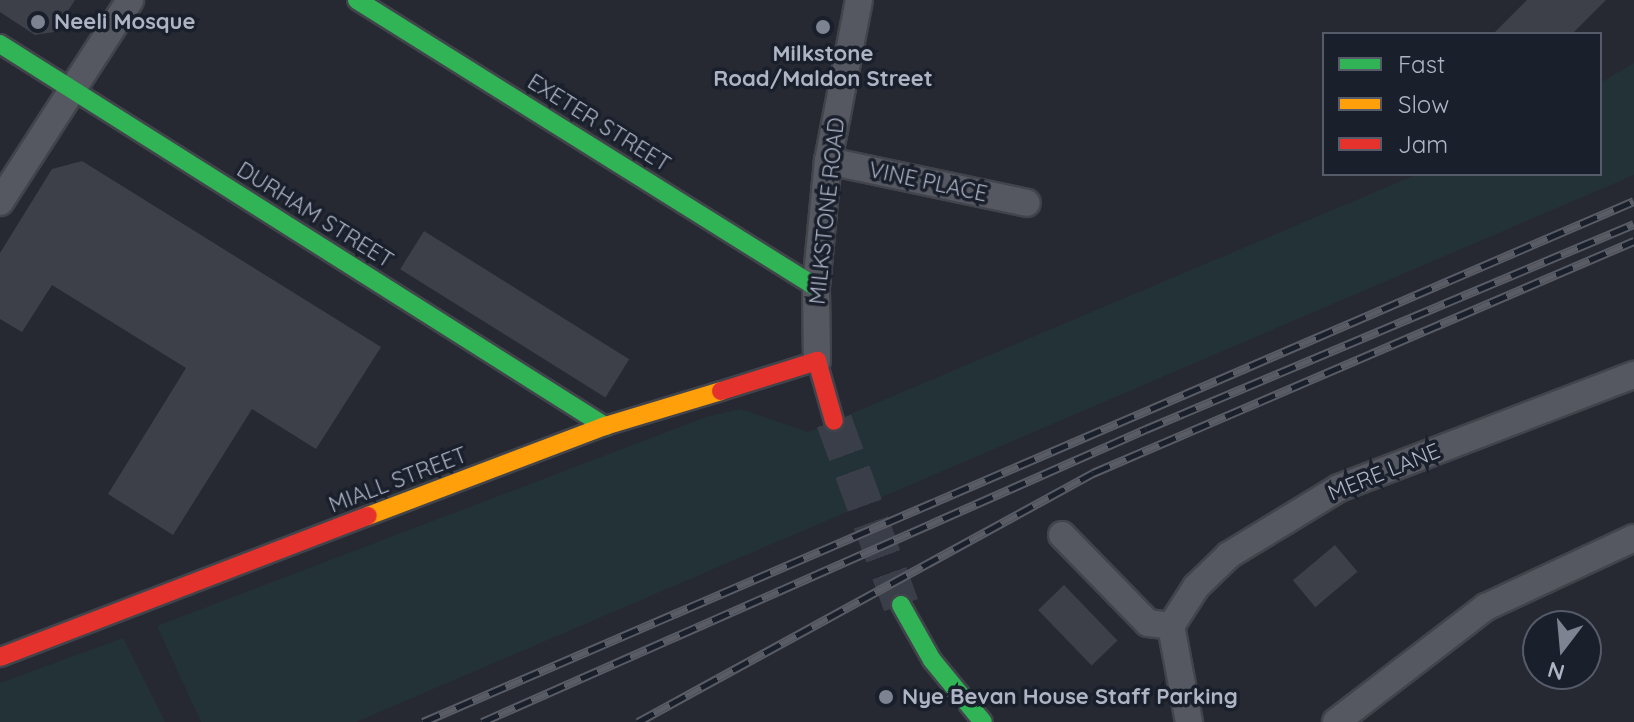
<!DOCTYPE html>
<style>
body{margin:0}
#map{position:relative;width:1634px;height:722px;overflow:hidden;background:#262932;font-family:Quicksand,sans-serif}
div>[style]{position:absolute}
.green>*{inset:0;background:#233237}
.building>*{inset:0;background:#3d4048;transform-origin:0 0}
.secondary-tunnel>*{height:36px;margin-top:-18px;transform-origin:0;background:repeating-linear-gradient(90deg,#3a3e48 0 36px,transparent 0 54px)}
.roads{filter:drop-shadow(2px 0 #41444b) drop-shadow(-2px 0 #41444b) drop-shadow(0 2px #41444b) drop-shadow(0 -2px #41444b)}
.street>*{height:26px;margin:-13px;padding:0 13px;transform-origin:13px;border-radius:13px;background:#565861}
.fast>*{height:18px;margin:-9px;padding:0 9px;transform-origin:9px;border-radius:9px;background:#30b455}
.slow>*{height:18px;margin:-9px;padding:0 9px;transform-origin:9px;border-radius:9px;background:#ff9f0a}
.jam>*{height:18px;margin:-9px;padding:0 9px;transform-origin:9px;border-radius:9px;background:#e5322d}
.rail>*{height:9px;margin-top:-4.5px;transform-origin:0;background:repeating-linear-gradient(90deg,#1a1f2c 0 18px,#595c64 0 36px);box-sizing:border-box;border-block:2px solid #595c64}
.dots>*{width:22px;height:22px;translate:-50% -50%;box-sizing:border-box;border:4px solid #1a1f2c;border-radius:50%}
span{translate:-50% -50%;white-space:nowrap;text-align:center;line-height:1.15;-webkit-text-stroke:7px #1a1f2c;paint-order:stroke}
.poi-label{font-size:22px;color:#aeb4c4;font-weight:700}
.left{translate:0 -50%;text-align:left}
.street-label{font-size:22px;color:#aeb4c4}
.legend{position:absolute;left:1322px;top:32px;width:280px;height:144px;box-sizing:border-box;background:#1a1f2c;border:2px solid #555b69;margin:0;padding:10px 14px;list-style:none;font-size:24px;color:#aeb4c4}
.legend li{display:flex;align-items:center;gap:16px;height:40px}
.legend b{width:40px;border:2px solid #555b69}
.north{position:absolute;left:1522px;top:610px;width:80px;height:80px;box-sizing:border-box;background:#1a1f2c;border:2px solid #555b69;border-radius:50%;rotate:196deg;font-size:22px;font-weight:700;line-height:32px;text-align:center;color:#aeb4c4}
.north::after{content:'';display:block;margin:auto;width:28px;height:36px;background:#7e8391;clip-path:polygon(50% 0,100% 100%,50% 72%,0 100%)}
</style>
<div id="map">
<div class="green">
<i style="clip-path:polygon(1634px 63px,1634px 175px,356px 722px,201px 722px,157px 626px,706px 417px,741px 409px,808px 432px,1418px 174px,1600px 174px,1600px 83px)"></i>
<i style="clip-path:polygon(123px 638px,165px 722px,0 722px,0 683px)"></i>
</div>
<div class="building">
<i style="clip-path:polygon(0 0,75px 0,54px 32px,35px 35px,0 12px)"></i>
<i style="clip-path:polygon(1527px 0,1606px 0,1572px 34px,1493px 34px)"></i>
<i style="clip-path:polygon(82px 161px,381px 347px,316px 449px,252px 409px,173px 535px,108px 494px,186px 368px,52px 285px,22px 332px,0 319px,0 253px,52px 169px)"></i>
<i style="left:424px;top:231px;width:242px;height:45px;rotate:32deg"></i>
<i style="left:1335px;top:545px;width:35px;height:55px;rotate:50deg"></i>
<i style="left:1064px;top:585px;width:77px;height:36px;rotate:46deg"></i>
</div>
<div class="secondary-tunnel">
<i style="left:834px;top:421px;width:196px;rotate:70deg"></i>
</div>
<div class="roads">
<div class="street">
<i style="left:828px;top:161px;width:203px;rotate:11.9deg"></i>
<i style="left:0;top:202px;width:240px;rotate:-57.2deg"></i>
<i style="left:817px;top:361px;width:74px;rotate:-90.8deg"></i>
<i style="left:816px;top:287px;width:127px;rotate:-84.6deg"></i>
<i style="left:828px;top:161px;width:164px;rotate:-79.1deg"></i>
<i style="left:1062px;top:535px;width:123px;rotate:45.7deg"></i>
<i style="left:1148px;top:623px;width:23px;rotate:7deg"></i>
<i style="left:1171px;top:626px;width:46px;rotate:-57.3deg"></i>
<i style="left:1196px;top:587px;width:46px;rotate:-44.1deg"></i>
<i style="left:1229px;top:555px;width:129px;rotate:-31.3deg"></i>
<i style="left:1339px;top:488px;width:316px;rotate:-21deg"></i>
<i style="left:1171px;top:626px;width:98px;rotate:79.4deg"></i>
<i style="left:1336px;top:722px;width:189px;rotate:-37.5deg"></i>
<i style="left:1486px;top:607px;width:163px;rotate:-25deg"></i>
</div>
<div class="fast">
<i style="left:357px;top:0;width:541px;rotate:32.02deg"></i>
<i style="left:0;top:44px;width:716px;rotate:32.27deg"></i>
<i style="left:901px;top:605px;width:63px;rotate:60.6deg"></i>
<i style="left:932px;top:660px;width:80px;rotate:50.6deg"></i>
</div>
<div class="slow">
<i style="left:368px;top:516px;width:254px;rotate:-20.8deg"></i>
<i style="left:605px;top:426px;width:121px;rotate:-16.8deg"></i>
</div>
<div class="jam">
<i style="left:721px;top:391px;width:101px;rotate:-17.4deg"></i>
<i style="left:817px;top:361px;width:62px;rotate:74.2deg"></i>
<i style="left:0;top:657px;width:394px;rotate:-21deg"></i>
</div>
</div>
<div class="rail">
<i style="left:423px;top:722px;width:1318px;rotate:-23.28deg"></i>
<i style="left:482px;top:722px;width:726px;rotate:-23.81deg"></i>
<i style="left:1146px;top:429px;width:529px;rotate:-22.79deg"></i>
<i style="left:638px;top:722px;width:519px;rotate:-28.69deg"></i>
<i style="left:1093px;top:473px;width:589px;rotate:-23.21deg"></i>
</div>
<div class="dots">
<i style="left:38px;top:22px;background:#7e8391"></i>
<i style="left:823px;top:27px;background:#7e8391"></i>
<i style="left:886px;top:697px;background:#7e8391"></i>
</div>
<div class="poi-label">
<span class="left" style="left:54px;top:22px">Neeli Mosque</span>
<span style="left:823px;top:66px">Milkstone<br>Road/Maldon Street</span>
<span class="left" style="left:902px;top:697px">Nye Bevan House Staff Parking</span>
</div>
<div class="street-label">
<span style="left:599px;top:123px;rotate:32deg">EXETER STREET</span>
<span style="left:928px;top:182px;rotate:12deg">VINE PLACE</span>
<span style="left:827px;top:211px;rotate:-84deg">MILKSTONE ROAD</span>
<span style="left:315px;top:215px;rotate:32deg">DURHAM STREET</span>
<span style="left:1384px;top:472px;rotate:-22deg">MERE LANE</span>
<span style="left:398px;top:480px;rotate:-21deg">MIALL STREET</span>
</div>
<ul class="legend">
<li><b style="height:10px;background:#30b455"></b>Fast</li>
<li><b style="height:10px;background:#ff9f0a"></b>Slow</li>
<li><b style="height:10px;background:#e5322d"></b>Jam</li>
</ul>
<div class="north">N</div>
</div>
